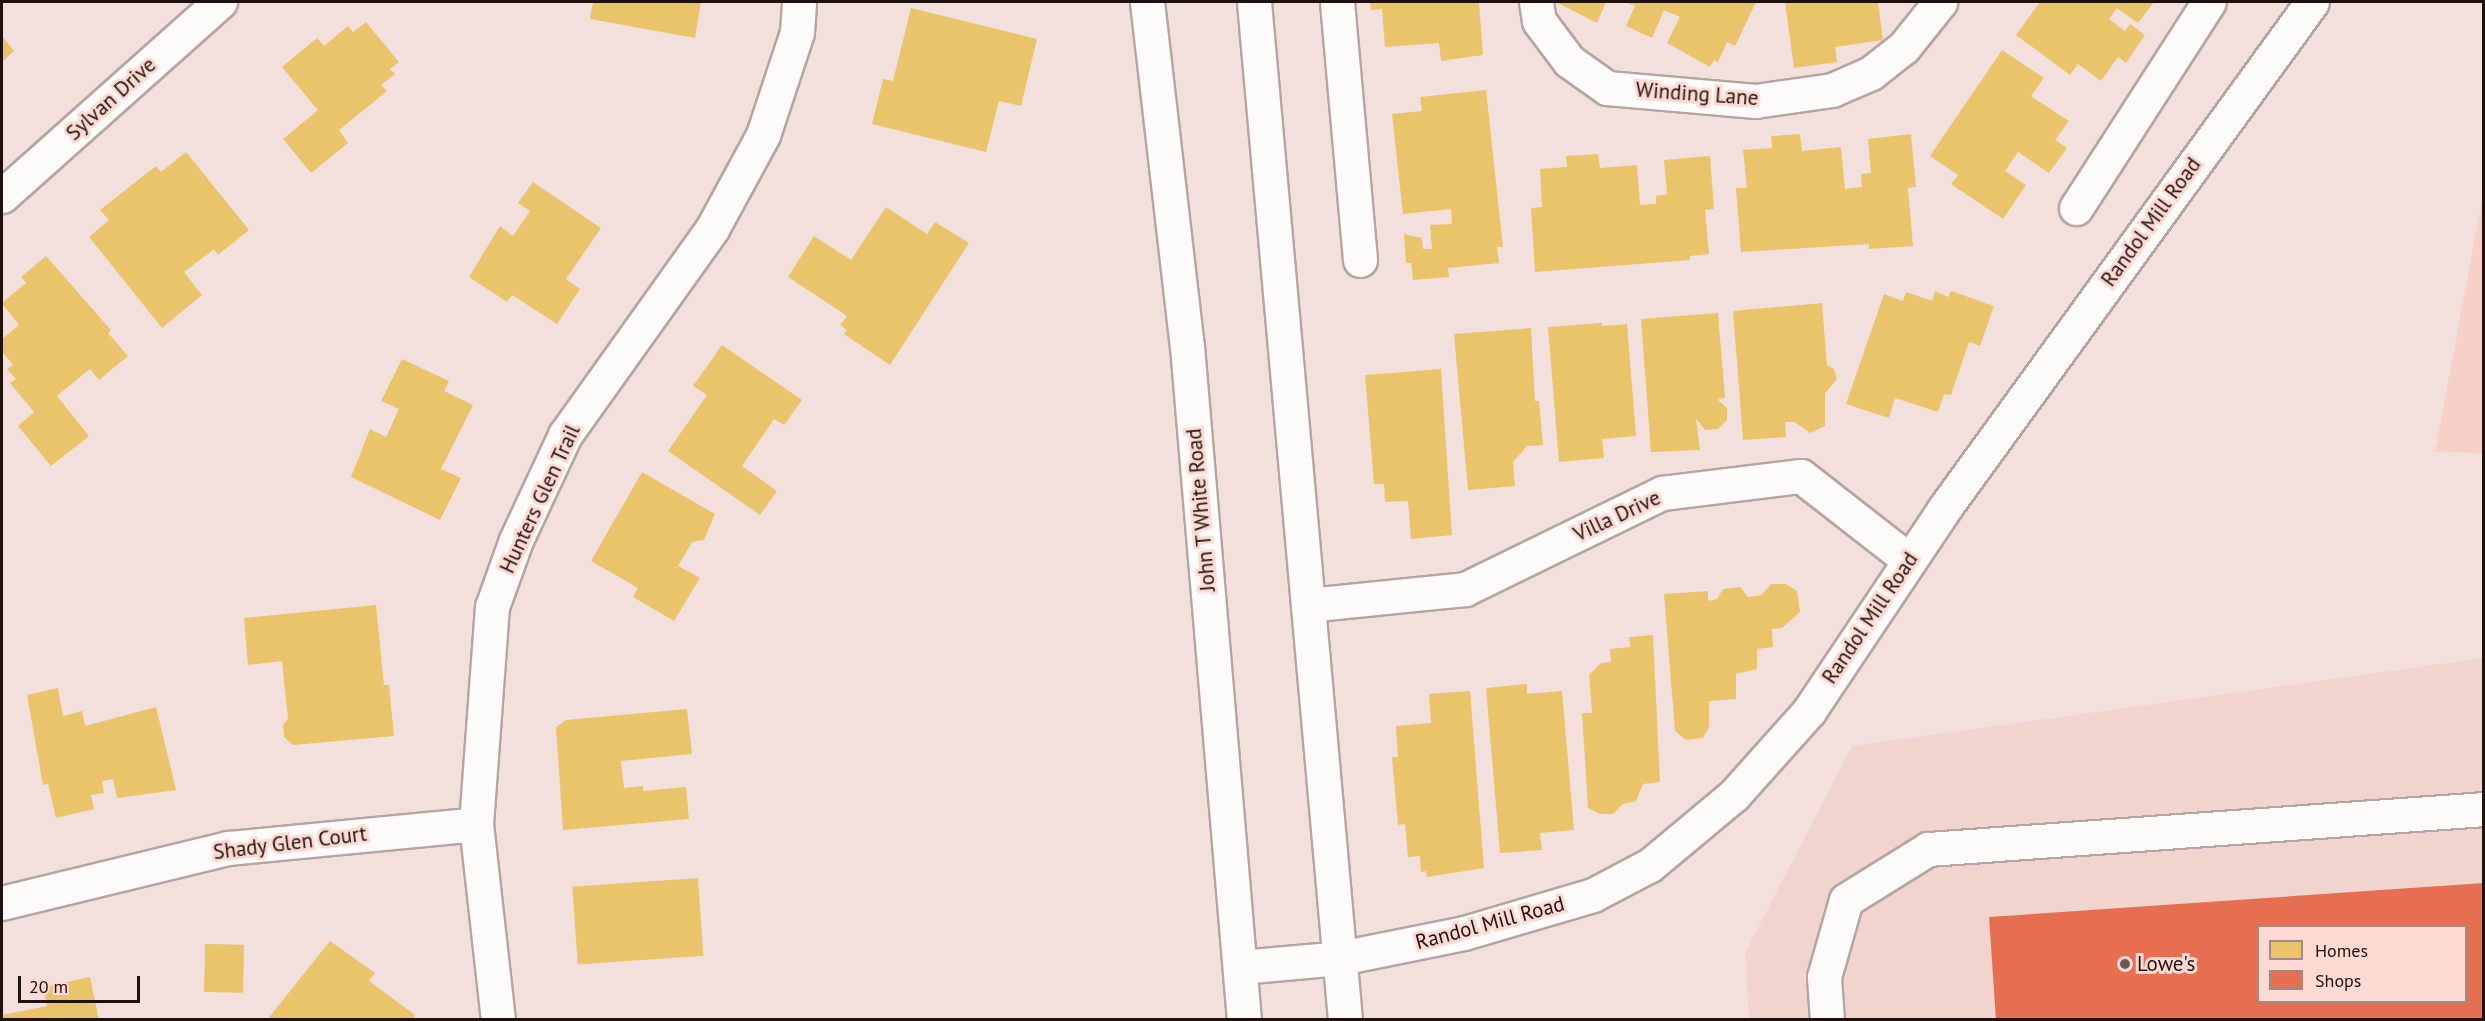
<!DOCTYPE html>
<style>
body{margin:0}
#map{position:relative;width:2485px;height:1021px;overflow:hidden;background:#f3e0dc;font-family:"PT Sans",sans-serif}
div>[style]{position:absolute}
.built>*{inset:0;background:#f2d4ce}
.green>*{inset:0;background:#f7d1c8}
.homes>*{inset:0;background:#e9c46a;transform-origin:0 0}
.shops>*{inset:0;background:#e76f51}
.roads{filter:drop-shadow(2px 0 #b5a5a2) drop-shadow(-2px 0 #b5a5a2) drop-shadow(0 2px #b5a5a2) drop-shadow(0 -2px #b5a5a2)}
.minor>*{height:33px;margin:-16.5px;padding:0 16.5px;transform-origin:16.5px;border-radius:16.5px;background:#fdfafa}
.dots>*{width:16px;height:16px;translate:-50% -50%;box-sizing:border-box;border:3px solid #fcdad3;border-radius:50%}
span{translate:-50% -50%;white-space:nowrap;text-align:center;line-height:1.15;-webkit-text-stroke:6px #fcdad3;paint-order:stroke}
.street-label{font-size:21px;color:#1f110e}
.poi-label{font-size:21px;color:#1f110e}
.left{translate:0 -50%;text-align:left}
.frame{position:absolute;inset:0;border:3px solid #1f110e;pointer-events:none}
.legend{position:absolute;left:2257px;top:925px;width:210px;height:78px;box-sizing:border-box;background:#fcdad3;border:2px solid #a48a84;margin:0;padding:8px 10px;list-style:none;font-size:18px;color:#1f110e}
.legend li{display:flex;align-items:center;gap:12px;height:30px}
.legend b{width:30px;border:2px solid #a48a84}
.scale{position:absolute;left:18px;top:976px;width:122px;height:27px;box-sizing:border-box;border:3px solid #1f110e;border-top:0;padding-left:8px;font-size:18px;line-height:21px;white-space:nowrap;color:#1f110e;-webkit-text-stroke:4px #fcdad3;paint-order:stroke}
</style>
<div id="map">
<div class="built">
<i style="clip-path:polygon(evenodd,2483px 658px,2483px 1019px,1749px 1019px,1745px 953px,1852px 746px,2483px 658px,2258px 926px,2466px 926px,2466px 1002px,2258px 1002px,2258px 926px)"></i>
</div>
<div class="green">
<i style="clip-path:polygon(2483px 194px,2483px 453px,2435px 452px)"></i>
</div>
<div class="homes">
<i style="clip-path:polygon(593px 2px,701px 2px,695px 38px,590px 19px)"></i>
<i style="clip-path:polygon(1370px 2px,1479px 2px,1483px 55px,1441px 61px,1439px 43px,1385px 47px,1382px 9px,1371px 10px)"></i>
<i style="clip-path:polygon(1556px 2px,1606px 2px,1597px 23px)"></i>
<i style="clip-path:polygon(1625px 2px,1756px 2px,1735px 46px,1727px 42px,1718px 62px,1714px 60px,1710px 67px,1667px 43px,1680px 17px,1664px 10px,1652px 38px,1626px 26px,1635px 6px)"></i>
<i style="clip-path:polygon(1785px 2px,1878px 2px,1883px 40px,1835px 47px,1837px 62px,1794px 68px)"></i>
<i style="clip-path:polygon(2040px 2px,2154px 2px,2138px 23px,2117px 8px,2109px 19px,2125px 31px,2130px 24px,2145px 35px,2126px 63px,2118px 57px,2101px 81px,2078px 64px,2070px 75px,2016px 35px)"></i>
<i style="clip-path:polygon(911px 8px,1037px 39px,1021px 106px,999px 101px,986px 152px,872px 124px,883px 79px,893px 81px)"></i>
<i style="clip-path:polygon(366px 22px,399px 62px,390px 69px,395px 74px,381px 85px,387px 91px,339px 130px,348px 143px,311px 173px,283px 139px,318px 110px,282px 67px,317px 38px,324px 46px,348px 26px,353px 32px)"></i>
<i style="clip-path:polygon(2px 36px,14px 51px,2px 62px)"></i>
<i style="clip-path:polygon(2002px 50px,2044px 78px,2031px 96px,2069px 121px,2055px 140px,2067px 148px,2049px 173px,2018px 152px,2005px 171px,2026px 185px,2003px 219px,1951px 184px,1958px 175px,1930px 156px)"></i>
<i style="clip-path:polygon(1486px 90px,1503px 247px,1497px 247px,1499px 263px,1448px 268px,1449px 277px,1413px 280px,1411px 263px,1406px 263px,1404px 234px,1422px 238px,1423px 249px,1432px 249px,1430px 225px,1452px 224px,1451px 209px,1403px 214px,1392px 114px,1422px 111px,1420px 97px)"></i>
<i style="clip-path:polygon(1800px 134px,1802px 151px,1841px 147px,1845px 189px,1862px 187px,1861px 174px,1871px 173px,1868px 139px,1911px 134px,1916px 187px,1908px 188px,1913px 246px,1869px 249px,1869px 244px,1741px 252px,1736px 188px,1747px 188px,1743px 150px,1772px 148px,1771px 136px)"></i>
<i style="clip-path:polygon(186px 152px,249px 230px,218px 255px,214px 249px,184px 272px,202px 295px,162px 328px,89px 237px,109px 220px,100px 210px,156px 166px,161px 172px)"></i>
<i style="clip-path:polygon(1598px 154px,1600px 168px,1637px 165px,1640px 205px,1656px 204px,1656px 196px,1667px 194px,1664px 160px,1710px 156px,1714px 209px,1705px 210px,1709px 254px,1690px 256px,1690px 260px,1535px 272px,1531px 208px,1542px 207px,1540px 169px,1567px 167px,1566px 156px)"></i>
<i style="clip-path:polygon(533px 182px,601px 228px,566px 279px,580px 289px,557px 324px,512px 295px,507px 302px,469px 277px,500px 226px,513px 236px,530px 211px,518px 203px)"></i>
<i style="clip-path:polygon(886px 207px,927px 234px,935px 222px,969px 243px,890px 365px,844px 334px,847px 330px,840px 325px,847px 316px,788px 277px,814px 236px,851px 260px)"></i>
<i style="clip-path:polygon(46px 256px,111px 330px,108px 333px,128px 356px,99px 380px,90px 369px,57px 396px,89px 436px,51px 466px,18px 426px,34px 412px,10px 383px,16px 379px,7px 369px,13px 365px,2px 351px,2px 339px,19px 325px,2px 303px,26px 283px,21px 277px)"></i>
<i style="clip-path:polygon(1935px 291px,1948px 297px,1951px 291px,1994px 306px,1980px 346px,1969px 342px,1951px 395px,1944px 394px,1938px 412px,1895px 398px,1889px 418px,1846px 404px,1884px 294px,1903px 301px,1906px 292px,1932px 301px)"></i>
<i style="clip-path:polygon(1822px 303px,1827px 365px,1834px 369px,1837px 379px,1825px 393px,1825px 426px,1810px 433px,1795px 422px,1785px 422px,1786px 437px,1743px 440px,1733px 311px)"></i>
<i style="clip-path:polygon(1718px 313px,1725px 398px,1717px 399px,1727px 408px,1727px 420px,1718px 429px,1705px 430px,1696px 419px,1700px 450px,1651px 452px,1641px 319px)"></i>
<i style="clip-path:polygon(1602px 323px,1602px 326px,1627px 324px,1636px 436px,1602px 439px,1604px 458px,1559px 462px,1548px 327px)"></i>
<i style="clip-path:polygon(1531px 328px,1535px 401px,1539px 401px,1543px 445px,1527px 446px,1513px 462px,1515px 486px,1468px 490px,1454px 334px)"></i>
<i style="clip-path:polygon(722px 345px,802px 400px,784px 425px,774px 419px,742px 466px,777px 491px,760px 515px,668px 451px,707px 395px,693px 386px)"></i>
<i style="clip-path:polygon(402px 359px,449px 381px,444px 391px,473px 405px,441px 469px,461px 478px,440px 520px,351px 477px,370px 429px,386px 437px,399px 409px,381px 401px)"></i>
<i style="clip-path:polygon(1441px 369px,1452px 535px,1411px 539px,1408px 501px,1385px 502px,1384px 484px,1374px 484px,1365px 375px)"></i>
<i style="clip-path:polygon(642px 472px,715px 514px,704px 540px,692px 542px,678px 566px,700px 578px,674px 621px,633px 597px,638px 588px,591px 561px)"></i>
<i style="clip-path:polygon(1771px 584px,1786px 584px,1797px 591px,1800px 612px,1782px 628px,1772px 629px,1773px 647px,1757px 649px,1757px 669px,1736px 674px,1736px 699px,1709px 701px,1709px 727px,1703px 738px,1686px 740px,1675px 731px,1664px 594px,1708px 591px,1708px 601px,1717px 599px,1723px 589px,1740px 587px,1748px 597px,1762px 595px)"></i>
<i style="clip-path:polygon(376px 605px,384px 685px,389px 685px,394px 736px,293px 745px,284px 737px,283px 725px,288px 719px,282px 661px,248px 665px,244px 618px)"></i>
<i style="clip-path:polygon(1653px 635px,1660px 782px,1643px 784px,1636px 801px,1623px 804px,1613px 814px,1600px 814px,1588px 808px,1582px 713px,1592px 713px,1589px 675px,1601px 663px,1611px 662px,1610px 649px,1630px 647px,1629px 637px)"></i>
<i style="clip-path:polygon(1527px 684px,1527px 694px,1562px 691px,1574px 830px,1540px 833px,1542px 850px,1500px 853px,1486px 688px)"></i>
<i style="clip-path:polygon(58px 688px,63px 716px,82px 711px,85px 726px,156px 707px,176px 790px,117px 798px,113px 779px,102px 781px,104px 793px,91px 795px,94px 809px,56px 818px,48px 784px,43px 785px,27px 695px)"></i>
<i style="clip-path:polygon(1470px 691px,1484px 868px,1427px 877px,1426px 871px,1421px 872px,1420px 856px,1408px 857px,1405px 824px,1398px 825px,1392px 757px,1398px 757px,1396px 726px,1431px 723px,1429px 694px)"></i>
<i style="clip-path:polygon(687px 709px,692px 754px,621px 761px,624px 788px,643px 786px,643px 791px,686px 787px,689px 819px,563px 830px,556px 727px,566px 720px)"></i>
<i style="left:698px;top:878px;width:78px;height:126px;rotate:86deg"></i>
<i style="clip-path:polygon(330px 941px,375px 973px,369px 981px,415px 1015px,413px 1020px,267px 1020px)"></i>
<i style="left:205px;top:944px;width:39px;height:48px;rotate:1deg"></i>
<i style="clip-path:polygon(90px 977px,99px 1020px,2px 1020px,2px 1015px,47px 1006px,43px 987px)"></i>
</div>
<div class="shops">
<i style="clip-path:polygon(evenodd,2484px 883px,2484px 1020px,1996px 1020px,1989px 917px,2484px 883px,2258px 926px,2466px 926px,2466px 1002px,2258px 1002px,2258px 926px)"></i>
</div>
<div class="roads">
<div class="minor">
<i style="left:1147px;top:2px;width:346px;rotate:83.4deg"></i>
<i style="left:1187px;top:346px;width:676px;rotate:85.17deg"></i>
<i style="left:1254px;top:2px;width:1022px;rotate:84.89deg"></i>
<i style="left:1337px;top:2px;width:259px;rotate:84.9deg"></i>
<i style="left:1536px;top:2px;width:19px;rotate:81deg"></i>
<i style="left:1539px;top:21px;width:50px;rotate:53.1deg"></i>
<i style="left:1569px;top:61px;width:47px;rotate:35.4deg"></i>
<i style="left:1607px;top:88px;width:149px;rotate:5deg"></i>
<i style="left:1755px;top:101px;width:78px;rotate:-8.1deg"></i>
<i style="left:1832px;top:90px;width:43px;rotate:-23.6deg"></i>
<i style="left:1871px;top:73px;width:42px;rotate:-38.2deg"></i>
<i style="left:1904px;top:47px;width:58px;rotate:-51.3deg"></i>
<i style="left:2px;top:196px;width:292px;rotate:-41.7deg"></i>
<i style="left:2076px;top:208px;width:245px;rotate:-57.2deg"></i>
<i style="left:1308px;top:605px;width:158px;rotate:-5.8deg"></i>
<i style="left:1465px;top:589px;width:219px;rotate:-26deg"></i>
<i style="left:1662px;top:493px;width:140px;rotate:-7deg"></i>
<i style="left:1801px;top:476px;width:137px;rotate:37.9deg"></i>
<i style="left:2px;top:903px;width:233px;rotate:-13.7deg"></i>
<i style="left:228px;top:848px;width:249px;rotate:-5.5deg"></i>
<i style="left:1240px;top:967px;width:100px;rotate:-5.1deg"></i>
<i style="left:1340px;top:958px;width:126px;rotate:-11.4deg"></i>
<i style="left:1464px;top:933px;width:134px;rotate:-16.4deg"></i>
<i style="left:1593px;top:895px;width:64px;rotate:-27.8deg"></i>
<i style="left:1650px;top:865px;width:109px;rotate:-39.8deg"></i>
<i style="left:1734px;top:795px;width:113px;rotate:-48.2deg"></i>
<i style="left:1809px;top:711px;width:243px;rotate:-56.2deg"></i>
<i style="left:1944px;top:509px;width:626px;rotate:-54.03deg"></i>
<i style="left:498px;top:1020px;width:197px;rotate:-96.4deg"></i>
<i style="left:476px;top:824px;width:218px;rotate:-85.8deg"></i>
<i style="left:492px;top:607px;width:71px;rotate:-70.3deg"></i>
<i style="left:516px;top:540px;width:116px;rotate:-65deg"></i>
<i style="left:565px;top:435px;width:253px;rotate:-54.5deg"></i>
<i style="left:712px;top:229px;width:107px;rotate:-61.5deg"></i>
<i style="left:763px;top:135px;width:108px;rotate:-71.7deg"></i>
<i style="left:797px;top:32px;width:30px;rotate:-86deg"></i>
<i style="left:1827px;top:1020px;width:43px;rotate:-94deg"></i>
<i style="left:1824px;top:977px;width:80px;rotate:-74.1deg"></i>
<i style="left:1846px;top:900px;width:97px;rotate:-31.9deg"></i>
<i style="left:1928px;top:849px;width:557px;rotate:-4.11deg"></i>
</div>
</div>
<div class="dots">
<i style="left:2125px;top:964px;background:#695956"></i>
</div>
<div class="street-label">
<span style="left:1697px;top:94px;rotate:4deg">Winding Lane</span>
<span style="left:111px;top:99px;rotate:-42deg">Sylvan Drive</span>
<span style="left:2151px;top:222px;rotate:-54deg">Randol Mill Road</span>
<span style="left:540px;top:499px;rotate:-65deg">Hunters Glen Trail</span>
<span style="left:1201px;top:510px;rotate:-95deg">John T White Road</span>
<span style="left:1617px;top:516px;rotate:-25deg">Villa Drive</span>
<span style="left:1870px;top:618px;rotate:-56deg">Randol Mill Road</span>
<span style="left:290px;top:843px;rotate:-7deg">Shady Glen Court</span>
<span style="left:1490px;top:923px;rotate:-15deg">Randol Mill Road</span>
</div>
<div class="poi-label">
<span class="left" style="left:2137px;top:964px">Lowe's</span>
</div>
<div class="frame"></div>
<ul class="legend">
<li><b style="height:16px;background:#e9c46a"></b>Homes</li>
<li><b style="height:16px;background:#e76f51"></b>Shops</li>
</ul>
<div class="scale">20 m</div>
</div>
